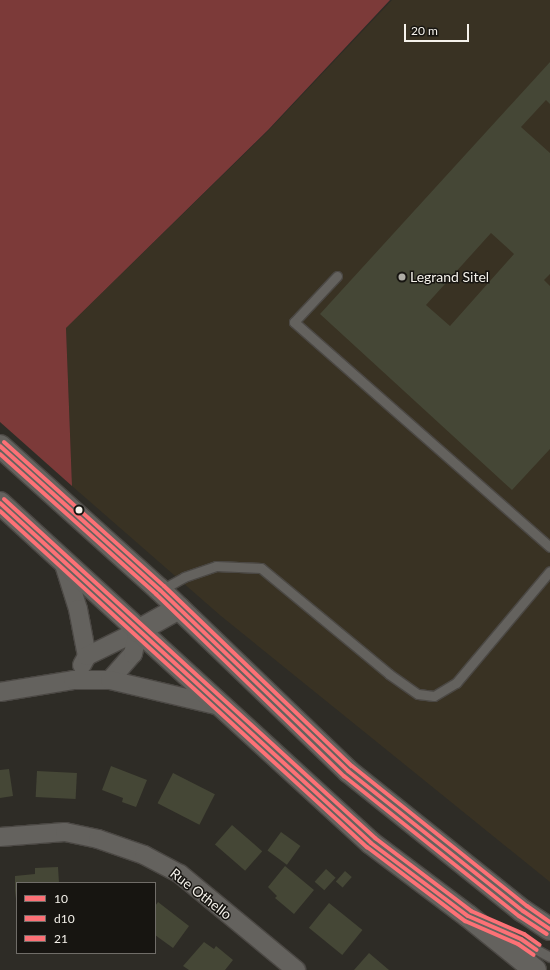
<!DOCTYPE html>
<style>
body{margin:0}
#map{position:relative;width:550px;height:970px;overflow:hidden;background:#2e2c26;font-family:Lato,sans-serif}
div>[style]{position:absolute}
.built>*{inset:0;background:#393223}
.forest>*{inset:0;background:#7c3a39}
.building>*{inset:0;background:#454736;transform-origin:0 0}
.roads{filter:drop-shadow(1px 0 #4b4844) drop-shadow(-1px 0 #4b4844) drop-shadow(0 1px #4b4844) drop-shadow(0 -1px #4b4844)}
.service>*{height:9px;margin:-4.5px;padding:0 4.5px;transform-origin:4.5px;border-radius:4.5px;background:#64625e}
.minor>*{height:18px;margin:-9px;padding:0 9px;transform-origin:9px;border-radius:9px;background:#64625e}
.secondary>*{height:22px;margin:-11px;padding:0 11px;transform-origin:11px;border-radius:11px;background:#64625e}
.bus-1>*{height:4px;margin:-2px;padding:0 2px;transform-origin:2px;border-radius:2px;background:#fc7176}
.bus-2>*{height:4px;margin:-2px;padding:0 2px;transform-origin:2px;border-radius:2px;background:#fc7176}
.bus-3>*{height:4px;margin:-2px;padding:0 2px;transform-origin:2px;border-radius:2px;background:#fc7176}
.dots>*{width:11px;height:11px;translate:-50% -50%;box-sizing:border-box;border:2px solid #171511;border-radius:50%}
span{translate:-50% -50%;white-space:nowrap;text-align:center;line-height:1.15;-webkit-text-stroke:3px #171511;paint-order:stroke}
.poi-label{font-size:14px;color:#f5f2eb}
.left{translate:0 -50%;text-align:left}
.street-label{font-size:14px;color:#f5f2eb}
.legend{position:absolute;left:16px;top:882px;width:140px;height:72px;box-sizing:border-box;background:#171511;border:1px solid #706d68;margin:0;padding:5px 7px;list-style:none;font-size:12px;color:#f5f2eb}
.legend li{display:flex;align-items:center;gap:8px;height:20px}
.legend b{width:20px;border:1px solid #706d68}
.scale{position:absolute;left:404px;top:24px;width:65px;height:18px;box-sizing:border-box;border:2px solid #f5f2eb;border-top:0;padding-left:5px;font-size:12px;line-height:14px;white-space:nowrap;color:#f5f2eb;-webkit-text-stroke:3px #171511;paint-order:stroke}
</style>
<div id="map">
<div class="built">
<i style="clip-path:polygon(392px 0,550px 0,550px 882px,221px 616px,72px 486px,66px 328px,268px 131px)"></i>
</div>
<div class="forest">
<i style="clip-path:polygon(0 0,390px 0,268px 130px,66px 328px,72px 486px,0 422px)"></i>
</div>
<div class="building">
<i style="clip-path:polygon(evenodd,550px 62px,550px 104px,546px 100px,521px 127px,550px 153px,550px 274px,544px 280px,550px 286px,550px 449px,512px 490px,320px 314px,550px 62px,491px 233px,514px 254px,450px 326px,426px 305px,491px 233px)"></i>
<i style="clip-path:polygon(111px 766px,147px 780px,136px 807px,122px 802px,123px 798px,102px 790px)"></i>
<i style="clip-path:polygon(9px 769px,13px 796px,0 798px,0 770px)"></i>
<i style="left:37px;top:771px;width:40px;height:26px;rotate:3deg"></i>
<i style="left:173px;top:773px;width:47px;height:34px;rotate:27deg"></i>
<i style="left:232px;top:825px;width:40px;height:26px;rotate:41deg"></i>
<i style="left:281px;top:832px;width:24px;height:23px;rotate:36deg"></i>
<i style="clip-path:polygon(285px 866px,314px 890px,294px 914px,275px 898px,277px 896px,268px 887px)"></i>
<i style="clip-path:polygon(58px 867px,59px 883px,17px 883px,15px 899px,15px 876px,35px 874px,35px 868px)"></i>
<i style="left:326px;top:869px;width:13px;height:17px;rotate:42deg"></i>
<i style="left:345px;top:871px;width:9px;height:14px;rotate:41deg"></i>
<i style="clip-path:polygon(158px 902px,189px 926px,173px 948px,155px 935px,155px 906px)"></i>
<i style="left:329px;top:903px;width:43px;height:32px;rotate:39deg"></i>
<i style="clip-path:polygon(204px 942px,214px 949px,216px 946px,233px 960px,225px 970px,189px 970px,183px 966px)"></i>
<i style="clip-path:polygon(369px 953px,389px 970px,354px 970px)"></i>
</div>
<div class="roads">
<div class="service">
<i style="left:337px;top:276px;width:63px;rotate:133.1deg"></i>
<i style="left:294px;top:322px;width:341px;rotate:41.3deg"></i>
<i style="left:161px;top:590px;width:26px;rotate:-29deg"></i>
<i style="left:184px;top:577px;width:34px;rotate:-19deg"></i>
<i style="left:216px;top:566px;width:45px;rotate:2.5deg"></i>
<i style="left:261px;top:568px;width:166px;rotate:39.6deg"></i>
<i style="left:389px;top:674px;width:35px;rotate:35deg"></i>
<i style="left:418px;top:694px;width:16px;rotate:7deg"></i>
<i style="left:434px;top:696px;width:26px;rotate:-31deg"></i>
<i style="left:456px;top:683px;width:146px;rotate:-50deg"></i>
<i style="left:497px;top:928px;width:60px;rotate:28.7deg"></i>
</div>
<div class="minor">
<i style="left:62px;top:558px;width:53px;rotate:72.6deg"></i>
<i style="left:78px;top:609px;width:48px;rotate:79.2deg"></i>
<i style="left:82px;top:665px;width:10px;rotate:-61deg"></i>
<i style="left:87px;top:656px;width:57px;rotate:-26.1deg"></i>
<i style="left:110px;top:680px;width:35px;rotate:-49deg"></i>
<i style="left:133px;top:654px;width:24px;rotate:-78deg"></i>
<i style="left:0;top:692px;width:74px;rotate:-9.3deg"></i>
<i style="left:73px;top:680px;width:37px"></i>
<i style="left:110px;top:680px;width:113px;rotate:13.3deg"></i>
<i style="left:0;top:837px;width:65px;rotate:-4.4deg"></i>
<i style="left:65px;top:832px;width:34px;rotate:12deg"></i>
<i style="left:98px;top:839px;width:49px;rotate:19.2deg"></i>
<i style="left:144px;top:855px;width:41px;rotate:27.8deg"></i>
<i style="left:180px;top:874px;width:151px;rotate:39.6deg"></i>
</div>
<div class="secondary">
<i style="left:0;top:446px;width:215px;rotate:42deg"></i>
<i style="left:160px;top:590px;width:261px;rotate:43.9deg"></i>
<i style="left:348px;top:771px;width:224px;rotate:38.7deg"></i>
<i style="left:523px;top:911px;width:32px;rotate:34deg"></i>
<i style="left:0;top:503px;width:503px;rotate:42.5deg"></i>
<i style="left:371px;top:843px;width:121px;rotate:37deg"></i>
<i style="left:468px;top:916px;width:86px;rotate:38.9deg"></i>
<i style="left:138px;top:631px;width:47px;rotate:-29.3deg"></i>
</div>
</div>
<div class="bus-1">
<i style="left:0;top:446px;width:215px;rotate:42deg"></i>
<i style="left:160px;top:590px;width:261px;rotate:43.9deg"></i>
<i style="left:348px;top:771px;width:224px;rotate:38.7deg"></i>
<i style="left:523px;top:911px;width:32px;rotate:34deg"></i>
<i style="left:0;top:503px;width:503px;rotate:42.5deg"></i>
<i style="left:371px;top:843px;width:121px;rotate:37deg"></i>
<i style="left:468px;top:916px;width:58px;rotate:23.5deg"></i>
<i style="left:521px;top:939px;width:19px;rotate:35deg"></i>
</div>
<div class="bus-2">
<i style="left:0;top:454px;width:210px;rotate:41.9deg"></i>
<i style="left:156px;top:594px;width:262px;rotate:44.1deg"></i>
<i style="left:344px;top:776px;width:224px;rotate:38.7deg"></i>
<i style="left:519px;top:916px;width:33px;rotate:33deg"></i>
<i style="left:0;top:511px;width:498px;rotate:42.5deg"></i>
<i style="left:367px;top:847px;width:123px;rotate:37.1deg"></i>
<i style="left:465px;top:921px;width:58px;rotate:23.5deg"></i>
<i style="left:518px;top:944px;width:19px;rotate:35deg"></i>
</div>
<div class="bus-3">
<i style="left:4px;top:442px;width:215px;rotate:42deg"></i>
<i style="left:164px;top:586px;width:260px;rotate:43.8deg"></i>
<i style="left:352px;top:766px;width:224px;rotate:38.7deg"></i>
<i style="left:527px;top:906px;width:28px;rotate:35deg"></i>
<i style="left:4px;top:499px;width:503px;rotate:42.42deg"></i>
<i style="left:375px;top:838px;width:121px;rotate:37.2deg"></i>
<i style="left:471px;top:911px;width:58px;rotate:23.5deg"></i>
<i style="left:524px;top:934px;width:19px;rotate:35deg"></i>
</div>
<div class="dots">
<i style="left:402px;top:277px;background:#afada6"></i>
<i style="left:79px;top:510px;background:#f5f2eb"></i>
</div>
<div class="poi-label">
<span class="left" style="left:410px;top:277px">Legrand Sitel</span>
</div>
<div class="street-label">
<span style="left:201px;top:894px;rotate:38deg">Rue Othello</span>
</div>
<ul class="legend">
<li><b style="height:5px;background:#fc7176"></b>10</li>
<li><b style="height:5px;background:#fc7176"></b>d10</li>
<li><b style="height:5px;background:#fc7176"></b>21</li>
</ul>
<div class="scale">20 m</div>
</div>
